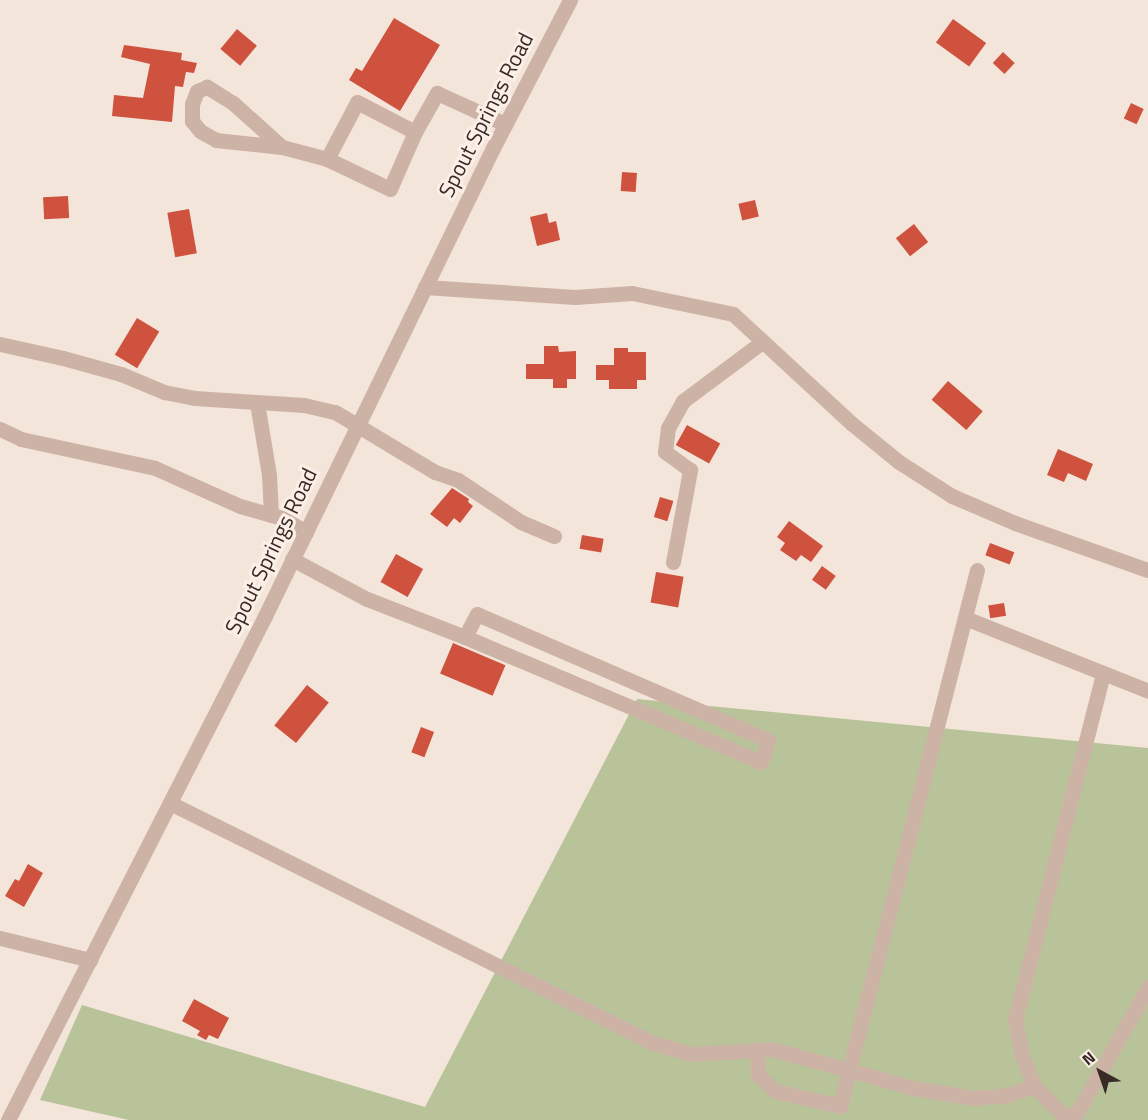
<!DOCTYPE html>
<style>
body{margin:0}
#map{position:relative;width:1148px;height:1120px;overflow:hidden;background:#f3e5da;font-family:"Titillium Web",sans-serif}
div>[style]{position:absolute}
.green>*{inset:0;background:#b9c399}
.building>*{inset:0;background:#ce523e;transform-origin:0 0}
.minor>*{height:15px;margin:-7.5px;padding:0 7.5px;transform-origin:7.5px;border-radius:7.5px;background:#ccb3a5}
span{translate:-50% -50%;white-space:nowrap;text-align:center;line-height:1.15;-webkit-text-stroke:6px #fbefe7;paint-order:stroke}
.street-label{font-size:22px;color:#372a27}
.north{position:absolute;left:1070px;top:1042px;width:60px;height:60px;-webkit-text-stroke:4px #fbefe7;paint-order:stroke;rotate:320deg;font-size:16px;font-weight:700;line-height:24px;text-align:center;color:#372a27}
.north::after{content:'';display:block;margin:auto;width:21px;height:27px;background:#372a27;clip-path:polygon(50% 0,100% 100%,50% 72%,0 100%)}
</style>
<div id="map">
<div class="green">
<i style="clip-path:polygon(637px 699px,1148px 748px,1148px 1120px,129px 1120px,40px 1100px,82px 1005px,425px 1107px)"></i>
</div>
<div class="building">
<i style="clip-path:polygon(394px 18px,440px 45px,400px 111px,349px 80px,356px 68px,362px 71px)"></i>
<i style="left:953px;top:19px;width:41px;height:29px;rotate:36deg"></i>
<i style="left:237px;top:29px;width:26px;height:26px;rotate:40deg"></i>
<i style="clip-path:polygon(124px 45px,182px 53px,181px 60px,197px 63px,194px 73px,186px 72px,183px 87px,175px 86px,172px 122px,112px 116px,114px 95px,143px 98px,150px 64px,121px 57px)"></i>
<i style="left:1003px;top:52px;width:16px;height:15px;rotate:43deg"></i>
<i style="left:1131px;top:103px;width:14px;height:17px;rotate:25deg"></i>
<i style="left:622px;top:172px;width:15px;height:19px;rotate:4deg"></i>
<i style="left:68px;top:196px;width:22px;height:25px;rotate:87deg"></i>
<i style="left:755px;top:200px;width:17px;height:17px;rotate:77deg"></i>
<i style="left:189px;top:209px;width:45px;height:22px;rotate:80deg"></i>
<i style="clip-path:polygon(547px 213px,549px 223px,556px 221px,560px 240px,537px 246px,530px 217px)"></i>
<i style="left:914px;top:224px;width:23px;height:23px;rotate:52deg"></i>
<i style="left:137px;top:318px;width:26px;height:43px;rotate:31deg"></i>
<i style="clip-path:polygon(544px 346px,558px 346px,559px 352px,576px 351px,576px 379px,567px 379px,567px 388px,553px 388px,553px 379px,526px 379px,526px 364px,544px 364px)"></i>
<i style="clip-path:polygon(614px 348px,628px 348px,628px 352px,646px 352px,646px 380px,637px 380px,637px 389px,609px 389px,609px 380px,596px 380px,596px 365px,614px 365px)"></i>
<i style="left:948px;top:381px;width:46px;height:25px;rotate:41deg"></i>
<i style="left:687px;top:425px;width:38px;height:23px;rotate:29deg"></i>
<i style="clip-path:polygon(1058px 449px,1093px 464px,1086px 481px,1068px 473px,1064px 482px,1047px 475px)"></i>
<i style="clip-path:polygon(452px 488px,469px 499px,468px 502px,473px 506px,460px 523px,454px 518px,447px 527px,430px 514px)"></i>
<i style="left:660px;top:497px;width:14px;height:21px;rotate:17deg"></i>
<i style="clip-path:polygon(789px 521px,823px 546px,811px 562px,801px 555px,796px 561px,780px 550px,785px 543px,777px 537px)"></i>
<i style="left:582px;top:535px;width:22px;height:14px;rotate:10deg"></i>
<i style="left:990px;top:543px;width:26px;height:13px;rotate:21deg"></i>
<i style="left:396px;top:554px;width:31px;height:32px;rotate:29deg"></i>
<i style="left:822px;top:566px;width:17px;height:17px;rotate:36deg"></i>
<i style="left:656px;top:572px;width:28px;height:31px;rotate:10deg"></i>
<i style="left:1004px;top:603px;width:13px;height:16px;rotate:81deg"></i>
<i style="left:453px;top:643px;width:57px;height:33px;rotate:23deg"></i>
<i style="left:307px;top:685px;width:28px;height:52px;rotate:39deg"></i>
<i style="left:421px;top:727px;width:14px;height:27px;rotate:21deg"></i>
<i style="clip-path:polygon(28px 864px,43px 873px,24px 907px,5px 896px,15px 879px,19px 881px)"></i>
<i style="clip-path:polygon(194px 999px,229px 1018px,218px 1039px,209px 1035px,206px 1040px,197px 1035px,200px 1031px,182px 1021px)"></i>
</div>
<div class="minor">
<i style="left:415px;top:132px;width:62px;rotate:113.7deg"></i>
<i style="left:390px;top:189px;width:70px;rotate:-154.5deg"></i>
<i style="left:327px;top:159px;width:64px;rotate:-62.2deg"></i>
<i style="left:357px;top:102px;width:65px;rotate:27.3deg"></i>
<i style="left:415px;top:132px;width:45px;rotate:-60.6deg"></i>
<i style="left:437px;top:93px;width:75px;rotate:24.5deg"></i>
<i style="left:282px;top:147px;width:66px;rotate:-138.1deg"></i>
<i style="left:233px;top:103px;width:31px;rotate:-148deg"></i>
<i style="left:207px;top:87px;width:11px;rotate:158deg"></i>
<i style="left:197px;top:91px;width:14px;rotate:111deg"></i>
<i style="left:192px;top:104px;width:17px;rotate:90deg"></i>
<i style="left:192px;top:121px;width:13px;rotate:51deg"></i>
<i style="left:200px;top:131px;width:18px;rotate:29deg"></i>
<i style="left:216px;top:140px;width:66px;rotate:6.1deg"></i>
<i style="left:282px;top:147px;width:47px;rotate:14.9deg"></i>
<i style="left:425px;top:287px;width:150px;rotate:3.8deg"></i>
<i style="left:575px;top:297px;width:57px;rotate:-4deg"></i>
<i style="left:632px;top:293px;width:103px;rotate:11.7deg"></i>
<i style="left:733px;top:314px;width:161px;rotate:42.7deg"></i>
<i style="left:851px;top:423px;width:62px;rotate:39.1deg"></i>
<i style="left:899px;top:462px;width:63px;rotate:32.7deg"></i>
<i style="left:952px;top:496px;width:69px;rotate:23.2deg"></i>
<i style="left:1015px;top:523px;width:141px;rotate:19.5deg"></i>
<i style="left:0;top:344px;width:65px;rotate:12.5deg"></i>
<i style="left:63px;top:358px;width:60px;rotate:15.4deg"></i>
<i style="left:121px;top:374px;width:47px;rotate:22.7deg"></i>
<i style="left:164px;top:392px;width:32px;rotate:11deg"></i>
<i style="left:195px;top:398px;width:109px;rotate:3.7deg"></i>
<i style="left:304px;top:405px;width:32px;rotate:13deg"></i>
<i style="left:335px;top:412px;width:117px;rotate:31deg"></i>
<i style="left:435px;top:472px;width:24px;rotate:19deg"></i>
<i style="left:458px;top:480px;width:76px;rotate:33.7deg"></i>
<i style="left:521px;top:522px;width:36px;rotate:23deg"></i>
<i style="left:257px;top:403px;width:73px;rotate:80.5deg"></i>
<i style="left:269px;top:475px;width:40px;rotate:87.1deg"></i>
<i style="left:0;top:429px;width:23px;rotate:25deg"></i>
<i style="left:21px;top:439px;width:137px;rotate:12.2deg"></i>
<i style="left:155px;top:468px;width:93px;rotate:24.1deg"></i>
<i style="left:240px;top:506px;width:44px;rotate:15.9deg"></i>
<i style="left:282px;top:518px;width:28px;rotate:30deg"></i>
<i style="left:292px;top:559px;width:85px;rotate:28.1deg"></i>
<i style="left:367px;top:599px;width:105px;rotate:21.2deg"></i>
<i style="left:465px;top:637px;width:321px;rotate:22.9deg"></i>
<i style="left:761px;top:762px;width:23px;rotate:-72deg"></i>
<i style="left:768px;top:740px;width:317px;rotate:-156.6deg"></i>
<i style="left:477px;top:614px;width:26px;rotate:118deg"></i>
<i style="left:673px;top:562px;width:94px;rotate:-79.5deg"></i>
<i style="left:690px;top:470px;width:31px;rotate:-144deg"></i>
<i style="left:665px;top:452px;width:24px;rotate:-83deg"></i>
<i style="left:668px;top:428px;width:31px;rotate:-61deg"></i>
<i style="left:683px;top:401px;width:99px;rotate:-36.8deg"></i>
<i style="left:965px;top:618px;width:197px;rotate:21.7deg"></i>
<i style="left:170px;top:803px;width:539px;rotate:26.42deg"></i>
<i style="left:653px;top:1043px;width:41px;rotate:15.8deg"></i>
<i style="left:692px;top:1054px;width:79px;rotate:-3.6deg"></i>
<i style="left:771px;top:1049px;width:81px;rotate:15.1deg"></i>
<i style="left:849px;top:1070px;width:516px;rotate:-75.64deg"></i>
<i style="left:0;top:938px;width:93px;rotate:13.7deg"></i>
<i style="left:757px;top:1050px;width:25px;rotate:88deg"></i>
<i style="left:758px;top:1075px;width:23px;rotate:43deg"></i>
<i style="left:775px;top:1091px;width:67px;rotate:13deg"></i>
<i style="left:840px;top:1106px;width:37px;rotate:-76deg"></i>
<i style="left:849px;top:1070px;width:66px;rotate:15.7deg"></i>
<i style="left:913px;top:1088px;width:62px;rotate:9.3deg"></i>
<i style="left:974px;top:1098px;width:34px;rotate:-5deg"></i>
<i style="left:1008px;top:1095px;width:28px;rotate:-19deg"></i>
<i style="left:1074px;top:1119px;width:17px;rotate:-152deg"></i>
<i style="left:1059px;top:1111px;width:35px;rotate:-135deg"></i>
<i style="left:1034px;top:1086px;width:33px;rotate:-111deg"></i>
<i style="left:1022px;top:1055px;width:37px;rotate:-101deg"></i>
<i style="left:1015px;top:1019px;width:357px;rotate:-75.7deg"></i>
<i style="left:8px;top:1120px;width:566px;rotate:-62.98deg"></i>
<i style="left:265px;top:616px;width:521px;rotate:-64.03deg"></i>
<i style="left:493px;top:148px;width:167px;rotate:-62.5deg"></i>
<i style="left:1073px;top:1120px;width:153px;rotate:-60.6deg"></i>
</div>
<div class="street-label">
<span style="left:486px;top:115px;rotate:-63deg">Spout Springs Road</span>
<span style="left:271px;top:551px;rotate:-64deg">Spout Springs Road</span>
</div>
<div class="north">N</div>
</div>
